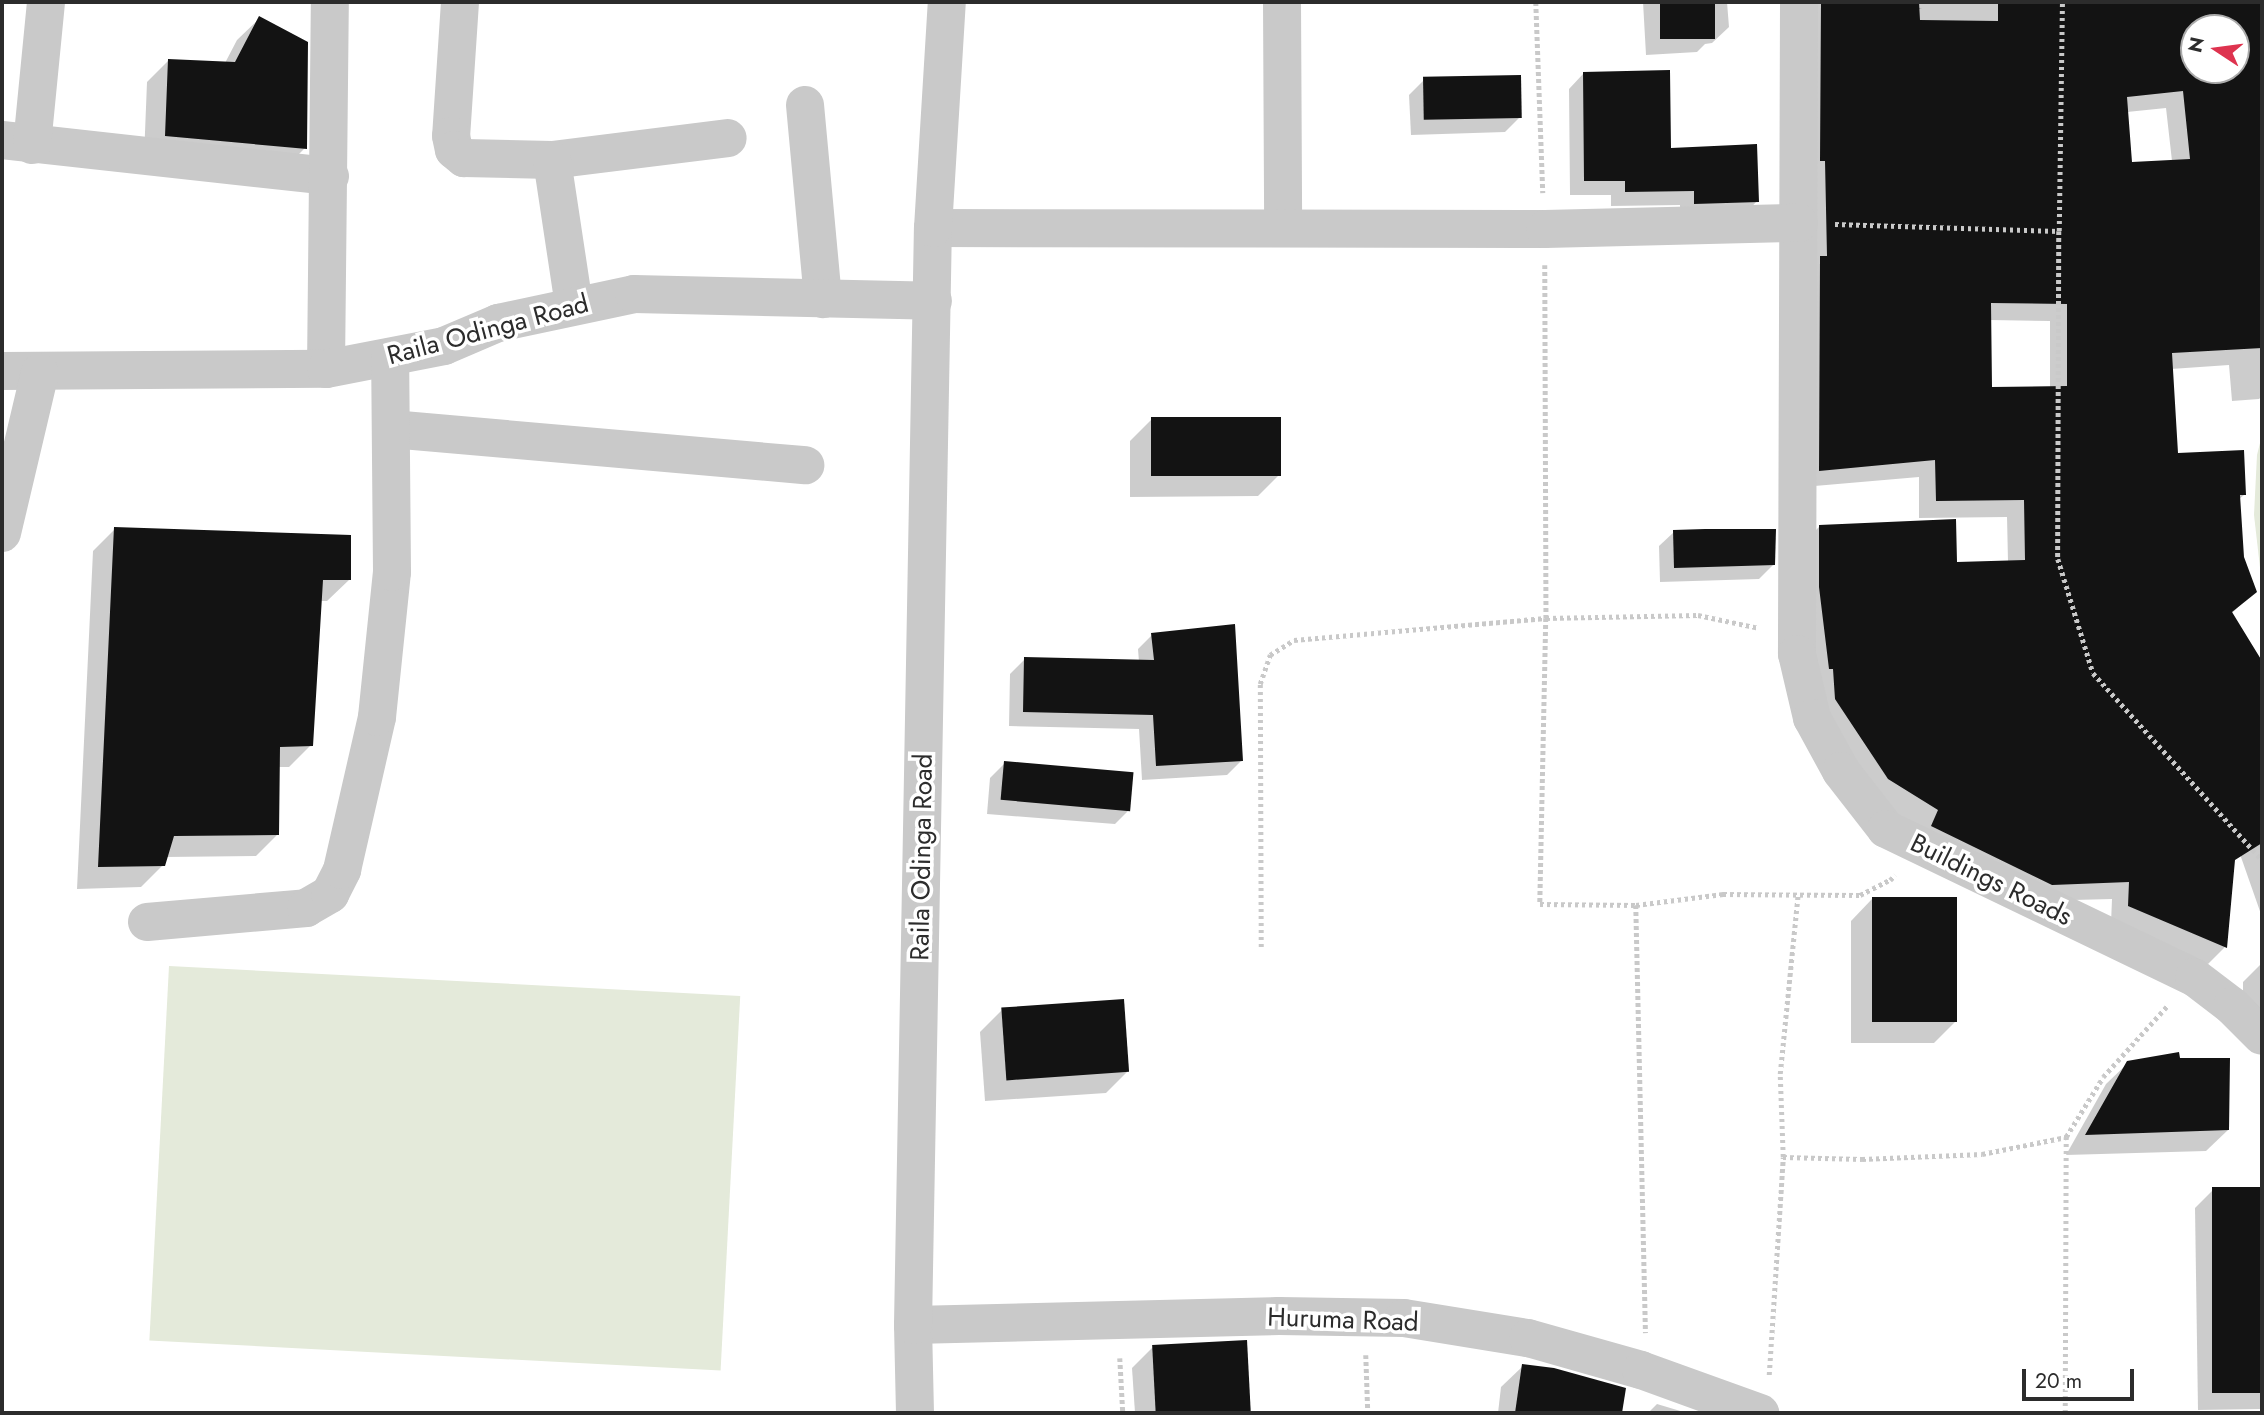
<!DOCTYPE html>
<style>
body{margin:0}
#map{position:relative;width:2264px;height:1415px;overflow:hidden;background:#fff;font-family:Jost,sans-serif}
div>[style]{position:absolute}
.green>*{inset:0;background:#e4eada;transform-origin:0 0}
.shadow>*{inset:0;background:#0003}
.building>*{inset:0;background:#131313;transform-origin:0 0}
.path>*{height:4.5px;margin-top:-2.25px;transform-origin:0;background:repeating-linear-gradient(90deg,#c9c9c9 0 3.5px,transparent 0 7px)}
.minor>*{height:38px;margin:-19px;padding:0 19px;transform-origin:19px;border-radius:19px;background:#c9c9c9}
span{translate:-50% -50%;white-space:nowrap;text-align:center;line-height:1.15;-webkit-text-stroke:7px #fff;paint-order:stroke}
.street-label{font-size:26px;color:#2c2c2c}
.frame{position:absolute;inset:0;border:4px solid #2c2c2c;pointer-events:none}
.north{position:absolute;left:2180px;top:14px;width:70px;height:70px;box-sizing:border-box;background:#fff;border:2px solid #ababab;border-radius:50%;rotate:283deg;font-size:19px;font-weight:700;line-height:28px;text-align:center;color:#2c2c2c}
.north::after{content:'';display:block;margin:auto;width:24px;height:32px;background:#de334f;clip-path:polygon(50% 0,100% 100%,50% 72%,0 100%)}
.scale{position:absolute;left:2022px;top:1369px;width:112px;height:32px;box-sizing:border-box;border:4px solid #2c2c2c;border-top:0;padding-left:9px;font-size:21px;line-height:24px;white-space:nowrap;color:#2c2c2c;-webkit-text-stroke:5px #fff;paint-order:stroke}
</style>
<div id="map">
<div class="green">
<i style="clip-path:polygon(2262px 435px,2262px 585px,2254px 515px,2257px 455px)"></i>
<i style="left:169px;top:966px;width:572px;height:375px;rotate:3deg"></i>
</div>
<div class="shadow">
<i style="clip-path:polygon(1643px 2px,1727px 2px,1729px 27px,1712px 43px,1705px 44px,1697px 52px,1646px 55px)"></i>
<i style="clip-path:polygon(evenodd,1794px 2px,2262px 2px,2262px 157px,2259px 161px,2262px 207px,2262px 396px,2259px 399px,2232px 401px,2229px 365px,2171px 369px,2176px 455px,2244px 495px,2238px 500px,2242px 558px,2255px 591px,2231px 614px,2262px 661px,2262px 917px,2235px 840px,2225px 947px,2208px 964px,2111px 923px,2112px 899px,2034px 901px,1871px 797px,1818px 717px,1802px 544px,1820px 526px,1956px 563px,2008px 562px,2007px 517px,1919px 518px,1919px 477px,1803px 487px,1794px 2px,2194px 28px,2236px 28px,2236px 70px,2194px 70px,2194px 28px,1794px 2px,2166px 108px,2172px 161px,2131px 164px,2127px 112px,2166px 108px,1794px 2px,1990px 320px,2050px 321px,2050px 388px,1990px 388px,1990px 320px)"></i>
<i style="clip-path:polygon(259px 19px,305px 148px,283px 170px,144px 157px,147px 82px,169px 60px,225px 63px,237px 40px)"></i>
<i style="clip-path:polygon(1583px 74px,1669px 150px,1757px 201px,1743px 216px,1680px 217px,1680px 205px,1611px 206px,1611px 195px,1570px 195px,1569px 89px)"></i>
<i style="clip-path:polygon(1424px 80px,1520px 117px,1505px 132px,1411px 135px,1409px 95px)"></i>
<i style="clip-path:polygon(1152px 419px,1279px 475px,1258px 496px,1130px 497px,1130px 441px)"></i>
<i style="clip-path:polygon(115px 529px,349px 580px,327px 601px,320px 601px,311px 745px,289px 767px,278px 767px,277px 835px,256px 856px,166px 857px,163px 865px,141px 887px,77px 889px,93px 551px)"></i>
<i style="clip-path:polygon(1674px 532px,1774px 564px,1759px 579px,1660px 582px,1659px 546px)"></i>
<i style="clip-path:polygon(1152px 635px,1241px 761px,1227px 775px,1142px 780px,1139px 729px,1009px 726px,1010px 674px,1025px 659px,1139px 662px,1138px 649px)"></i>
<i style="clip-path:polygon(1005px 763px,1129px 810px,1115px 824px,987px 814px,990px 778px)"></i>
<i style="clip-path:polygon(1872px 899px,1956px 1021px,1934px 1043px,1851px 1043px,1851px 921px)"></i>
<i style="clip-path:polygon(2261px 964px,2262px 964px,2262px 1030px,2243px 1020px,2243px 982px)"></i>
<i style="clip-path:polygon(1002px 1010px,1128px 1071px,1106px 1093px,985px 1101px,980px 1032px)"></i>
<i style="clip-path:polygon(2128px 1063px,2228px 1130px,2206px 1151px,2066px 1155px,2106px 1084px)"></i>
<i style="clip-path:polygon(2262px 1189px,2262px 1409px,2198px 1410px,2195px 1208px,2213px 1190px)"></i>
<i style="clip-path:polygon(1245px 1342px,1249px 1413px,1135px 1413px,1132px 1368px,1153px 1347px)"></i>
<i style="clip-path:polygon(1523px 1366px,1624px 1390px,1621px 1413px,1498px 1413px,1501px 1387px)"></i>
<i style="clip-path:polygon(1657px 1404px,1687px 1413px,1648px 1413px)"></i>
</div>
<div class="building">
<i style="left:1660px;top:2px;width:55px;height:37px"></i>
<i style="clip-path:polygon(evenodd,1821px 2px,1919px 2px,1920px 20px,1998px 21px,1998px 2px,2262px 2px,2262px 348px,2172px 353px,2178px 453px,2244px 450px,2246px 495px,2240px 495px,2244px 557px,2257px 592px,2232px 612px,2262px 661px,2262px 843px,2235px 860px,2227px 948px,2128px 906px,2129px 882px,2052px 885px,1931px 826px,1938px 810px,1888px 779px,1835px 699px,1833px 669px,1829px 669px,1819px 587px,1819px 525px,1956px 519px,1957px 562px,2025px 560px,2024px 500px,1936px 501px,1935px 460px,1819px 471px,1820px 256px,1827px 256px,1825px 161px,1820px 161px,1821px 2px,2194px 28px,2236px 28px,2236px 70px,2194px 70px,2194px 28px,1821px 2px,2183px 91px,2190px 159px,2132px 162px,2127px 97px,2183px 91px,1821px 2px,1991px 303px,2067px 304px,2067px 386px,1992px 387px,1991px 303px)"></i>
<i style="clip-path:polygon(259px 16px,308px 42px,307px 149px,165px 136px,168px 59px,235px 62px)"></i>
<i style="clip-path:polygon(1670px 70px,1671px 148px,1757px 144px,1759px 202px,1694px 204px,1694px 191px,1625px 192px,1625px 181px,1584px 181px,1583px 72px)"></i>
<i style="left:1521px;top:75px;width:43px;height:98px;rotate:89deg"></i>
<i style="left:1151px;top:417px;width:130px;height:59px"></i>
<i style="clip-path:polygon(114px 527px,351px 535px,351px 580px,323px 580px,313px 746px,280px 747px,279px 835px,174px 836px,165px 866px,98px 867px)"></i>
<i style="clip-path:polygon(1705px 529px,1776px 529px,1775px 565px,1674px 568px,1673px 530px)"></i>
<i style="clip-path:polygon(1235px 624px,1243px 761px,1156px 766px,1153px 715px,1023px 712px,1024px 657px,1154px 660px,1151px 633px)"></i>
<i style="left:1004px;top:761px;width:130px;height:39px;rotate:5deg"></i>
<i style="left:1872px;top:897px;width:85px;height:125px"></i>
<i style="left:1124px;top:999px;width:73px;height:123px;rotate:86deg"></i>
<i style="clip-path:polygon(2179px 1052px,2180px 1058px,2230px 1058px,2229px 1130px,2085px 1135px,2127px 1061px)"></i>
<i style="left:2262px;top:1187px;width:206px;height:50px;rotate:90deg"></i>
<i style="left:1247px;top:1340px;width:73px;height:95px;rotate:87deg"></i>
<i style="clip-path:polygon(1522px 1364px,1554px 1368px,1626px 1388px,1622px 1413px,1515px 1413px)"></i>
</div>
<div class="path">
<i style="left:1536px;top:2px;width:191px;rotate:87.9deg"></i>
<i style="left:1835px;top:224px;width:224px;rotate:1.8deg"></i>
<i style="left:2059px;top:231px;width:328px;rotate:90.2deg"></i>
<i style="left:2058px;top:559px;width:119px;rotate:72.9deg"></i>
<i style="left:2093px;top:673px;width:252px;rotate:47.9deg"></i>
<i style="left:2059px;top:231px;width:229px;rotate:-89.2deg"></i>
<i style="left:1545px;top:265px;width:353px;rotate:89.8deg"></i>
<i style="left:1546px;top:618px;width:286px;rotate:91.2deg"></i>
<i style="left:1540px;top:904px;width:96px;rotate:0.6deg"></i>
<i style="left:1636px;top:905px;width:428px;rotate:88.7deg"></i>
<i style="left:1636px;top:905px;width:88px;rotate:-7.2deg"></i>
<i style="left:1723px;top:894px;width:137px;rotate:0.4deg"></i>
<i style="left:1860px;top:895px;width:34px;rotate:-27deg"></i>
<i style="left:1890px;top:880px;width:7px;rotate:-45deg"></i>
<i style="left:1261px;top:947px;width:263px;rotate:-90.2deg"></i>
<i style="left:1260px;top:684px;width:31px;rotate:-71deg"></i>
<i style="left:1270px;top:655px;width:28px;rotate:-32deg"></i>
<i style="left:1294px;top:640px;width:253px;rotate:-5deg"></i>
<i style="left:1546px;top:618px;width:152px;rotate:-1.1deg"></i>
<i style="left:1698px;top:615px;width:62px;rotate:12deg"></i>
<i style="left:1783px;top:1157px;width:83px;rotate:-92.1deg"></i>
<i style="left:1780px;top:1074px;width:181px;rotate:-84.3deg"></i>
<i style="left:1366px;top:1355px;width:58px;rotate:88deg"></i>
<i style="left:1120px;top:1358px;width:55px;rotate:86.9deg"></i>
<i style="left:1769px;top:1375px;width:218px;rotate:-86.3deg"></i>
<i style="left:1783px;top:1157px;width:79px;rotate:1.5deg"></i>
<i style="left:1862px;top:1159px;width:120px;rotate:-2.4deg"></i>
<i style="left:1982px;top:1154px;width:86px;rotate:-11.4deg"></i>
<i style="left:2065px;top:1413px;width:276px;rotate:-89.8deg"></i>
<i style="left:2066px;top:1137px;width:70px;rotate:-58.3deg"></i>
<i style="left:2103px;top:1077px;width:97px;rotate:-47.9deg"></i>
</div>
<div class="minor">
<i style="left:460px;top:2px;width:134px;rotate:93.8deg"></i>
<i style="left:451px;top:136px;width:14px;rotate:78deg"></i>
<i style="left:454px;top:150px;width:13px;rotate:39deg"></i>
<i style="left:464px;top:158px;width:88px;rotate:1.3deg"></i>
<i style="left:552px;top:160px;width:177px;rotate:-7.1deg"></i>
<i style="left:1282px;top:2px;width:226px;rotate:89.7deg"></i>
<i style="left:1799px;top:2px;width:652px;rotate:90.18deg"></i>
<i style="left:1797px;top:654px;width:66px;rotate:76.8deg"></i>
<i style="left:1812px;top:718px;width:60px;rotate:61.3deg"></i>
<i style="left:1841px;top:771px;width:73px;rotate:52.2deg"></i>
<i style="left:1886px;top:829px;width:342px;rotate:25.7deg"></i>
<i style="left:2194px;top:977px;width:48px;rotate:37.3deg"></i>
<i style="left:2232px;top:1006px;width:42px;rotate:45deg"></i>
<i style="left:805px;top:105px;width:195px;rotate:84.7deg"></i>
<i style="left:2px;top:140px;width:330px;rotate:6.3deg"></i>
<i style="left:32px;top:145px;width:144px;rotate:-84.4deg"></i>
<i style="left:552px;top:160px;width:147px;rotate:81.4deg"></i>
<i style="left:933px;top:228px;width:612px;rotate:0.09deg"></i>
<i style="left:1545px;top:229px;width:254px;rotate:-1.4deg"></i>
<i style="left:326px;top:369px;width:367px;rotate:-89.4deg"></i>
<i style="left:2px;top:371px;width:324px;rotate:-0.4deg"></i>
<i style="left:326px;top:369px;width:120px;rotate:-11deg"></i>
<i style="left:444px;top:346px;width:59px;rotate:-23.1deg"></i>
<i style="left:498px;top:323px;width:139px;rotate:-12deg"></i>
<i style="left:634px;top:294px;width:299px;rotate:1.3deg"></i>
<i style="left:391px;top:429px;width:416px;rotate:5deg"></i>
<i style="left:2px;top:533px;width:165px;rotate:-76.7deg"></i>
<i style="left:147px;top:922px;width:160px;rotate:-5deg"></i>
<i style="left:306px;top:908px;width:28px;rotate:-30deg"></i>
<i style="left:330px;top:894px;width:27px;rotate:-63deg"></i>
<i style="left:342px;top:870px;width:157px;rotate:-77.1deg"></i>
<i style="left:377px;top:717px;width:146px;rotate:-84.1deg"></i>
<i style="left:392px;top:572px;width:215px;rotate:-90.5deg"></i>
<i style="left:913px;top:1325px;width:366px;rotate:-1.4deg"></i>
<i style="left:1279px;top:1316px;width:125px;rotate:0.9deg"></i>
<i style="left:1404px;top:1318px;width:126px;rotate:9.2deg"></i>
<i style="left:1528px;top:1338px;width:117px;rotate:15.8deg"></i>
<i style="left:1641px;top:1370px;width:127px;rotate:19.9deg"></i>
<i style="left:915px;top:1413px;width:88px;rotate:-91.3deg"></i>
<i style="left:913px;top:1325px;width:1097px;rotate:-88.96deg"></i>
<i style="left:933px;top:228px;width:226px;rotate:-86.5deg"></i>
</div>
<div class="street-label">
<span style="left:488px;top:330px;rotate:-15deg">Raila Odinga Road</span>
<span style="left:922px;top:857px;rotate:-89deg">Raila Odinga Road</span>
<span style="left:1991px;top:880px;rotate:26deg">Buildings Roads</span>
<span style="left:1343px;top:1320px;rotate:2deg">Huruma Road</span>
</div>
<div class="frame"></div>
<div class="north">N</div>
<div class="scale">20 m</div>
</div>
